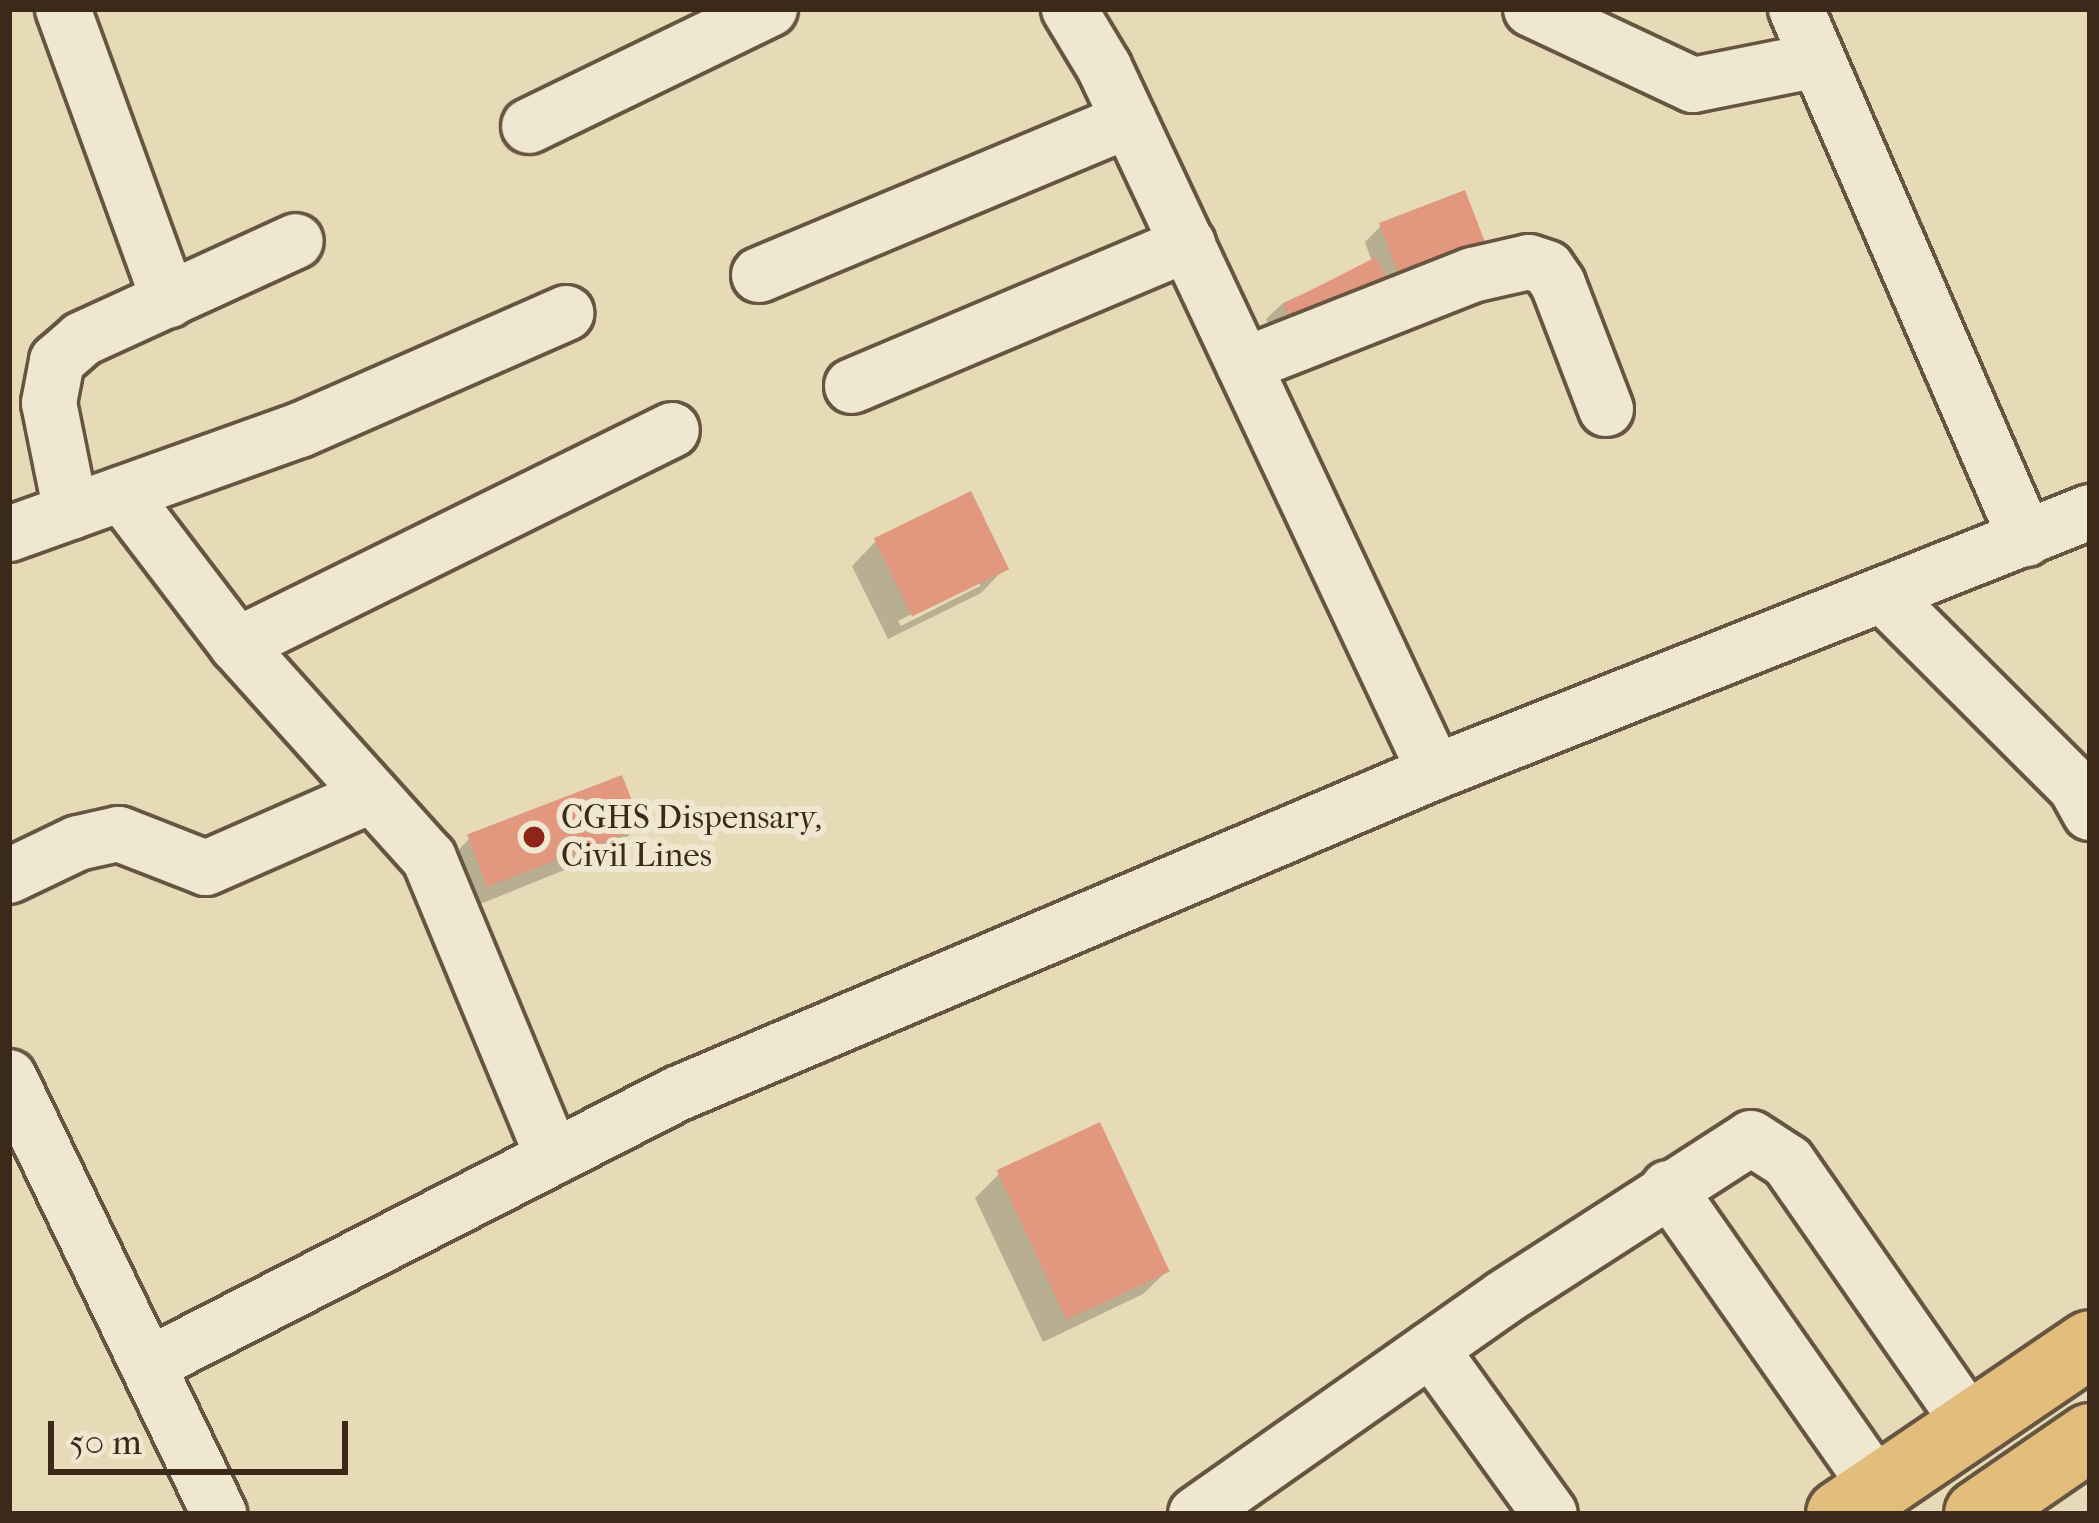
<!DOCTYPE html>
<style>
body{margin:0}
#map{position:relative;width:2099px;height:1523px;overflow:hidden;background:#e6dab7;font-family:"IM FELL French Canon",serif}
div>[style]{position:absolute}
.shadow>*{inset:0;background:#0003}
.building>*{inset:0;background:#e2977f;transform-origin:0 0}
.roads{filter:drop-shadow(3px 0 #665540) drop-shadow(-3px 0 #665540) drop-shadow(0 3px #665540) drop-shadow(0 -3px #665540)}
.minor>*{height:54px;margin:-27px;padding:0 27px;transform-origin:27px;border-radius:27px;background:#efe7d0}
.major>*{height:66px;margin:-33px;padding:0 33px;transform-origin:33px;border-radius:33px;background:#e3bd7c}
.dots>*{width:33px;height:33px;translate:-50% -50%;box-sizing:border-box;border:6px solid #efe7d0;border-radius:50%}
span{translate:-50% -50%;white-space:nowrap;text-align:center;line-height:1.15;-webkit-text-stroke:12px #efe7d0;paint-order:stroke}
.poi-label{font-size:33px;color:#3b2919}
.left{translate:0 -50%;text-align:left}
.frame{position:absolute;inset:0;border:12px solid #3b2919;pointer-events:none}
.scale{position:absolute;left:48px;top:1421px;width:300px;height:54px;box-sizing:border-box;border:6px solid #3b2919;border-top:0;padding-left:15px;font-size:36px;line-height:42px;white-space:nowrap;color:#3b2919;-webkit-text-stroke:9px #efe7d0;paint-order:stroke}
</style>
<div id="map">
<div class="shadow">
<i style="clip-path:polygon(1381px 226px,1486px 252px,1279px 347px,1266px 319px,1283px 303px,1372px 262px,1365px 242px)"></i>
<i style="clip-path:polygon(evenodd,876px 541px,1005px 568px,981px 593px,888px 639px,852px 566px,876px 541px,980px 580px,980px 586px,901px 626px,898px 621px,980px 580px)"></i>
<i style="clip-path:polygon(638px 826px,614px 850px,463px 911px,445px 864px,469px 839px)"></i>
<i style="clip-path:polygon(999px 1174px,1168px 1270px,1143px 1294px,1043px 1342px,975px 1198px)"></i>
</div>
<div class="building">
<i style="left:1465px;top:190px;width:67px;height:92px;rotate:69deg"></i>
<i style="left:1376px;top:257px;width:36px;height:104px;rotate:63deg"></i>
<i style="left:971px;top:491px;width:87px;height:108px;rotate:64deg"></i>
<i style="left:622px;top:775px;width:56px;height:166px;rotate:69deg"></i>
<i style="left:1100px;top:1122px;width:165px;height:114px;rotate:65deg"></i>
</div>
<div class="roads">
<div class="minor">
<i style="left:63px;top:9px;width:310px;rotate:70deg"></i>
<i style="left:1069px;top:9px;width:68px;rotate:58.9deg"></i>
<i style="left:1104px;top:67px;width:779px;rotate:64.85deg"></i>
<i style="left:1531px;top:9px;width:179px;rotate:25.1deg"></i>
<i style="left:1693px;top:85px;width:127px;rotate:-11.3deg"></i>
<i style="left:1796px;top:9px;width:578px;rotate:66.54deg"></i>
<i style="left:529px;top:126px;width:268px;rotate:-25.9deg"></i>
<i style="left:759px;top:275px;width:401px;rotate:-22.7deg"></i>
<i style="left:1244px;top:365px;width:245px;rotate:-21.5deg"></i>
<i style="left:1472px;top:275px;width:58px;rotate:-12.8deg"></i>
<i style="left:1529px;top:262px;width:19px;rotate:18deg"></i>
<i style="left:1547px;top:268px;width:19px;rotate:55deg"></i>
<i style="left:1558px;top:284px;width:134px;rotate:69deg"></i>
<i style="left:852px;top:386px;width:365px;rotate:-22.9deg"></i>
<i style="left:122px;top:494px;width:190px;rotate:52.7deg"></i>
<i style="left:237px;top:645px;width:287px;rotate:48deg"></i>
<i style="left:429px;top:858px;width:324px;rotate:67.5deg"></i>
<i style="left:71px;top:512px;width:111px;rotate:-101.4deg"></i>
<i style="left:49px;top:403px;width:43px;rotate:-79.2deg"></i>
<i style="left:57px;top:361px;width:33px;rotate:-41deg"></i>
<i style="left:82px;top:339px;width:235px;rotate:-24.6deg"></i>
<i style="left:9px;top:534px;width:309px;rotate:-19.7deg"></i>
<i style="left:300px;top:430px;width:291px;rotate:-23.7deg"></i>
<i style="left:1883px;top:595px;width:271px;rotate:44.9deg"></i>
<i style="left:2075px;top:786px;width:31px;rotate:61deg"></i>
<i style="left:237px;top:645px;width:485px;rotate:-26.3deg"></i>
<i style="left:9px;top:876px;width:76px;rotate:-25.6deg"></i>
<i style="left:78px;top:843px;width:42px;rotate:-12.4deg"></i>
<i style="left:119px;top:834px;width:93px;rotate:21.3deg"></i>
<i style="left:206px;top:868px;width:181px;rotate:-23.7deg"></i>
<i style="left:9px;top:1077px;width:485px;rotate:64.3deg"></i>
<i style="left:1668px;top:1188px;width:366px;rotate:55deg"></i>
<i style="left:1431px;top:1349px;width:203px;rotate:54.2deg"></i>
<i style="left:150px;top:1364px;width:592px;rotate:-27.13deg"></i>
<i style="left:677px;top:1094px;width:824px;rotate:-23.02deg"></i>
<i style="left:1435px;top:772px;width:705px;rotate:-21.65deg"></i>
<i style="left:1196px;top:1514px;width:375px;rotate:-35.1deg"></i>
<i style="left:1503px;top:1298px;width:295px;rotate:-32.8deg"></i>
<i style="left:1751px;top:1138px;width:44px;rotate:33deg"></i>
<i style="left:1788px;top:1162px;width:320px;rotate:55.2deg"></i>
</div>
<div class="major">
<i style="left:1840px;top:1514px;width:302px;rotate:-34.2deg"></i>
<i style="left:1978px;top:1514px;width:136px;rotate:-34.5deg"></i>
</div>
</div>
<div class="dots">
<i style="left:534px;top:837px;background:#8f2418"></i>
</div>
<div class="poi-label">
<span class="left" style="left:561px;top:837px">CGHS Dispensary,<br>Civil Lines</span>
</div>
<div class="frame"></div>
<div class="scale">50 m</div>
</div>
